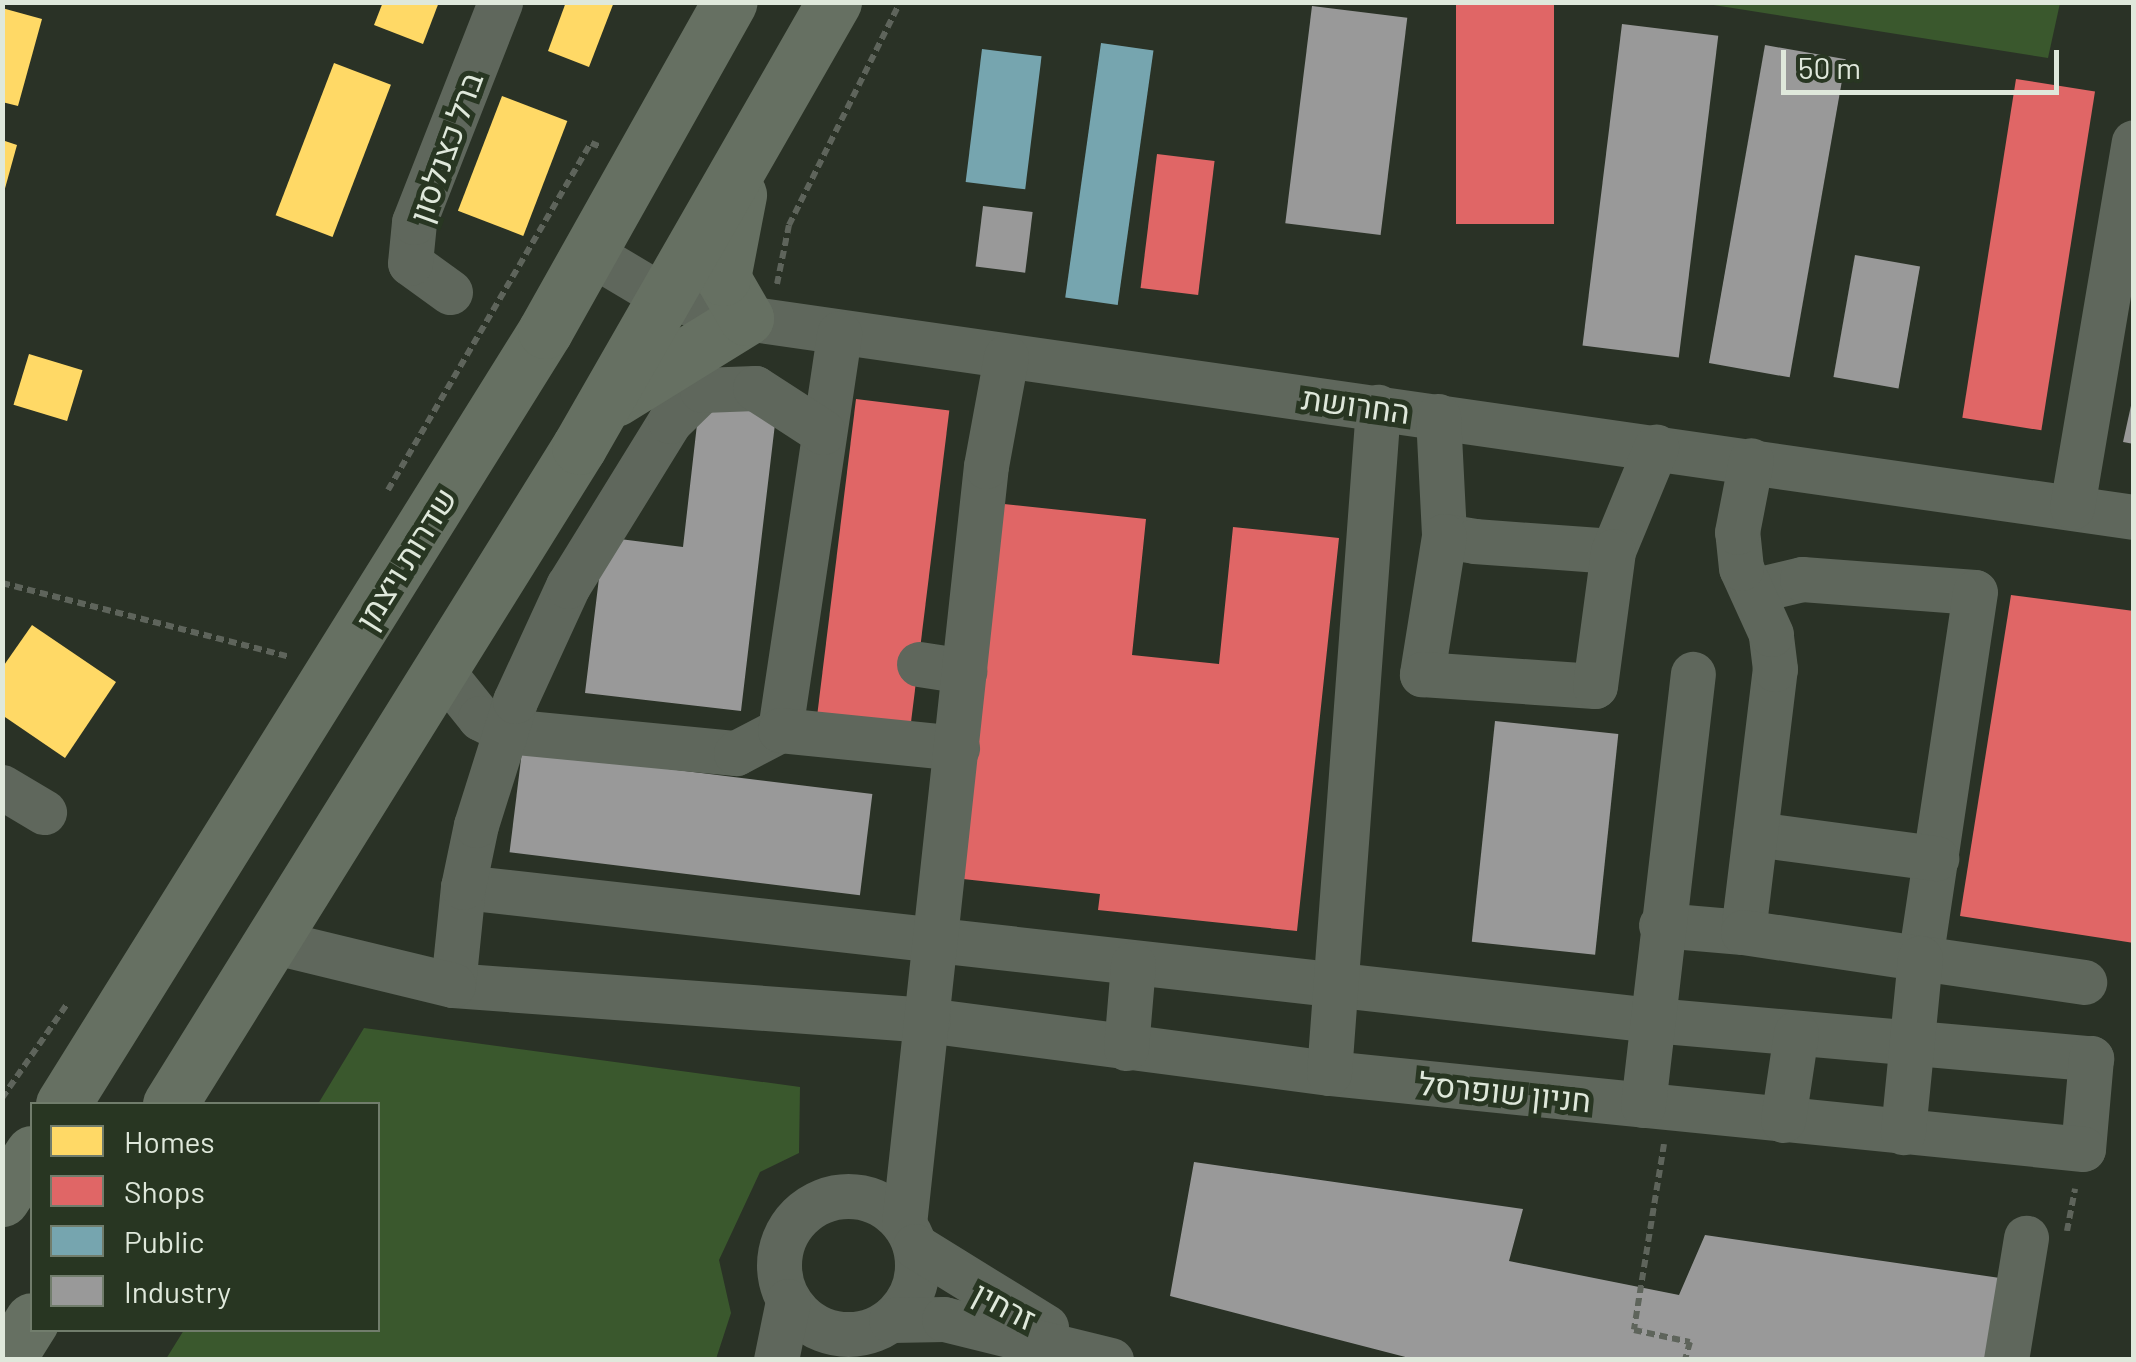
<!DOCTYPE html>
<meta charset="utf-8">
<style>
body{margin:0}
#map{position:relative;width:2136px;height:1362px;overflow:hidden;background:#2a3226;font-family:Barlow,Heebo,sans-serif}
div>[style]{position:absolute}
.green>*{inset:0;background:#3a582d}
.homes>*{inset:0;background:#ffd966;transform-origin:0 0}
.shops>*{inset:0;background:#e06666;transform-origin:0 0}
.public>*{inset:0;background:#76a5af;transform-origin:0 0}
.industry>*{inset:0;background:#999;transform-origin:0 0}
.path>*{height:6px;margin-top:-3px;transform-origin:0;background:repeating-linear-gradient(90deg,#5e645b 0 8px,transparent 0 13px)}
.minor>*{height:45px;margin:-22.5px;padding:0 22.5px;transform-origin:22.5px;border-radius:22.5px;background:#5f675c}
.minor>.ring{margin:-22.5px;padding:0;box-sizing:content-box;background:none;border:45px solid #5f675c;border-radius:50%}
.major>*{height:55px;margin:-27.5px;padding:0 27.5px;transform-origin:27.5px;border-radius:27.5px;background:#667062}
span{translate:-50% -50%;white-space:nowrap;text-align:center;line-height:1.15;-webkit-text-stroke:10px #283622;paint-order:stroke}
.street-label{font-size:32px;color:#dfe8db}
.frame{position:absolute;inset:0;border:5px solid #dfe8db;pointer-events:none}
.legend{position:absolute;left:30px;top:1102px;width:350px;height:230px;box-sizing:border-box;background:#283622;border:2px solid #717d6c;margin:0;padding:12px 18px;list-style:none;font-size:30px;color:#dfe8db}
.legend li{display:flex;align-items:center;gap:20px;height:50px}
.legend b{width:50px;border:2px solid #717d6c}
.scale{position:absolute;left:1781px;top:50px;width:278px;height:45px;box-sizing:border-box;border:5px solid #dfe8db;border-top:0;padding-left:12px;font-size:30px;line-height:35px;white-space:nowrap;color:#dfe8db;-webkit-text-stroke:8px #283622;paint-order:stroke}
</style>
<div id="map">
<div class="green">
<i style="clip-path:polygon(1701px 3px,2060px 3px,2048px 58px)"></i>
<i style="clip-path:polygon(364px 1028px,800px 1087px,799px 1153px,760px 1172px,719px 1260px,731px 1313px,716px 1359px,166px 1359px,184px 1330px,378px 1330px,378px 1104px,318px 1104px)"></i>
</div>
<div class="homes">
<i style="clip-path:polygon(383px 2px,439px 2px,423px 44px,374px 25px)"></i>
<i style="clip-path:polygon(566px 2px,614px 2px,589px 67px,548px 51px)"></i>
<i style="clip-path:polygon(2px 8px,42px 19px,18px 106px,2px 102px)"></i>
<i style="left:334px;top:63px;width:61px;height:163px;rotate:21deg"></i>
<i style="left:502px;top:96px;width:70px;height:123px;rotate:21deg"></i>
<i style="clip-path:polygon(2px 140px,17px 145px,4px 192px,2px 192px)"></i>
<i style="left:29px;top:354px;width:56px;height:53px;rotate:17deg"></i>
<i style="clip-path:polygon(32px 625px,116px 682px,65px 758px,2px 715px,2px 668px)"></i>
</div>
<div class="shops">
<i style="left:1456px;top:2px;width:98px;height:222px"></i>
<i style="left:2016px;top:79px;width:80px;height:343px;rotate:9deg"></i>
<i style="left:1157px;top:154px;width:58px;height:135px;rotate:7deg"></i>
<i style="left:856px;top:399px;width:94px;height:322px;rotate:7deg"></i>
<i style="clip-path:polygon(1004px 504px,1146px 519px,1132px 655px,1219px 664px,1233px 527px,1339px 538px,1297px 931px,1098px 910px,1100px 894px,963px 879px)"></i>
<i style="clip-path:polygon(2011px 595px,2134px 611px,2134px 943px,1960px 916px)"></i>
</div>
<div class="public">
<i style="left:1101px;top:43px;width:53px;height:257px;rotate:8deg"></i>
<i style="left:982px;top:49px;width:60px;height:134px;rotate:7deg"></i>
</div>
<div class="industry">
<i style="left:1312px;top:6px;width:96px;height:219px;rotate:7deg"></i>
<i style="left:1622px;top:24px;width:97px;height:324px;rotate:7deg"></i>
<i style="left:1765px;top:45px;width:82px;height:323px;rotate:10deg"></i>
<i style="left:983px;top:206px;width:50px;height:61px;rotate:7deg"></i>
<i style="left:1855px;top:255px;width:66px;height:124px;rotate:10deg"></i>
<i style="clip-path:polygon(2134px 392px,2134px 444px,2123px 442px)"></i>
<i style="clip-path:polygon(700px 398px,777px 407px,741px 711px,585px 693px,604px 537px,683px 547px)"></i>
<i style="left:1495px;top:721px;width:124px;height:222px;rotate:6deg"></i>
<i style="left:522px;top:751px;width:353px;height:102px;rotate:7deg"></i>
<i style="clip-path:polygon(1194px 1162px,1523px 1209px,1509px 1261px,1679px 1295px,1705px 1235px,2000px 1278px,1987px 1360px,1417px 1360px,1170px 1296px)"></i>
</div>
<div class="path">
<i style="left:777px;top:284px;width:60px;rotate:-78.5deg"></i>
<i style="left:789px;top:225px;width:249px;rotate:-63.5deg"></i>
<i style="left:388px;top:490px;width:402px;rotate:-59.7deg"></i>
<i style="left:591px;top:143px;width:11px;rotate:22deg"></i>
<i style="left:2px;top:583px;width:298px;rotate:14.4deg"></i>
<i style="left:2px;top:1098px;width:114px;rotate:-55.3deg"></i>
<i style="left:1664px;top:1144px;width:188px;rotate:99.2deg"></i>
<i style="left:1634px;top:1330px;width:57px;rotate:12.1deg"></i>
<i style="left:1690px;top:1342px;width:19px;rotate:106deg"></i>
<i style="left:2067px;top:1231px;width:43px;rotate:-79.2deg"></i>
</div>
<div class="minor">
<i style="left:590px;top:253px;width:84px;rotate:30.8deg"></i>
<i style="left:662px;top:296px;width:87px;rotate:14.7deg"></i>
<i style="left:746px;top:318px;width:1402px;rotate:8.16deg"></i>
<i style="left:450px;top:292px;width:49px;rotate:-144.1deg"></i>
<i style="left:410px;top:263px;width:41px;rotate:-84.4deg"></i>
<i style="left:414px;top:222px;width:236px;rotate:-68.6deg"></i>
<i style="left:1438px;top:416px;width:120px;rotate:87.1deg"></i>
<i style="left:1444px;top:536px;width:30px;rotate:9deg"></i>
<i style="left:1474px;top:541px;width:139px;rotate:4.1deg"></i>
<i style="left:1613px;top:551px;width:113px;rotate:-67.5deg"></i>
<i style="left:2072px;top:507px;width:370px;rotate:-80.4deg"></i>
<i style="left:1444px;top:536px;width:140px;rotate:99.1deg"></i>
<i style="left:1422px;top:674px;width:173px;rotate:4deg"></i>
<i style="left:1595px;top:686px;width:136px;rotate:-82.4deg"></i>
<i style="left:1752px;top:591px;width:51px;rotate:-13.5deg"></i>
<i style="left:1802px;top:579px;width:173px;rotate:4.3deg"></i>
<i style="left:1975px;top:592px;width:370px;rotate:98.5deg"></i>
<i style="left:1920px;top:958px;width:166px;rotate:8.3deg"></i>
<i style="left:919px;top:664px;width:46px;rotate:8.8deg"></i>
<i style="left:443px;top:672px;width:59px;rotate:51.2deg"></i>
<i style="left:480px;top:718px;width:29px;rotate:27deg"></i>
<i style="left:506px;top:731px;width:231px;rotate:5.5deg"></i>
<i style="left:736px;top:753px;width:50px;rotate:-27.6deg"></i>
<i style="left:780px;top:730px;width:401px;rotate:-81.5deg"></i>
<i style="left:780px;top:730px;width:178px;rotate:5.8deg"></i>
<i style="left:2px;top:787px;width:49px;rotate:30.8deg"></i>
<i style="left:1755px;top:834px;width:183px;rotate:7.6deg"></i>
<i style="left:463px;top:887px;width:1197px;rotate:6.38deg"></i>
<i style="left:1653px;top:1020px;width:440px;rotate:5deg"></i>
<i style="left:2091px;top:1058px;width:91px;rotate:95deg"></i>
<i style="left:2083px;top:1149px;width:758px;rotate:-174.24deg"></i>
<i style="left:1329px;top:1073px;width:404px;rotate:-172.5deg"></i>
<i style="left:928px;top:1020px;width:476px;rotate:-175.8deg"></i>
<i style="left:453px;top:985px;width:99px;rotate:-84.2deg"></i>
<i style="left:463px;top:887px;width:63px;rotate:-78.2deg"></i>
<i style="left:476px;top:825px;width:130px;rotate:-72.5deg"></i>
<i style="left:515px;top:701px;width:127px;rotate:-65.3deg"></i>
<i style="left:568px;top:586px;width:194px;rotate:-58.3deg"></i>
<i style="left:670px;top:421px;width:45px;rotate:-44.1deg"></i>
<i style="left:702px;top:390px;width:53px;rotate:-2.2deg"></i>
<i style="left:755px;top:388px;width:81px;rotate:32.9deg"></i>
<i style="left:1661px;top:925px;width:82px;rotate:4.9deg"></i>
<i style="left:1743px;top:932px;width:265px;rotate:-83.1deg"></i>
<i style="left:1775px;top:669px;width:35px;rotate:-97deg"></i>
<i style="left:1771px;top:634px;width:72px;rotate:-114.4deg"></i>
<i style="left:1741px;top:568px;width:36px;rotate:-96deg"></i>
<i style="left:1737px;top:532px;width:73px;rotate:-79deg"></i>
<i style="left:1743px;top:932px;width:179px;rotate:8.4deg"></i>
<i style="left:1920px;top:958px;width:175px;rotate:95.6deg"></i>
<i style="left:275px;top:942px;width:183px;rotate:13.6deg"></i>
<i style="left:1126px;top:1048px;width:84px;rotate:-85.2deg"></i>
<i style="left:1329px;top:1073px;width:668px;rotate:-85.79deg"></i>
<i style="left:1643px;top:1105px;width:434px;rotate:-83.4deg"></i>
<i style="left:1783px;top:1120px;width:88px;rotate:-81.5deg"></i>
<i class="ring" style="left:779px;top:1196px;width:93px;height:93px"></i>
<i style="left:904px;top:1224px;width:762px;rotate:-83.83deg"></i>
<i style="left:986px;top:466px;width:111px;rotate:-79.6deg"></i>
<i style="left:915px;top:1246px;width:154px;rotate:31.7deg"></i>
<i style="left:891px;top:1320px;width:53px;rotate:-1.1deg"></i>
<i style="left:944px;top:1319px;width:172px;rotate:13.8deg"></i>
<i style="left:776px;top:1360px;width:60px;rotate:-78.5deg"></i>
<i style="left:2006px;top:1360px;width:124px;rotate:-80.7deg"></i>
</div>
<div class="major">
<i style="left:615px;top:399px;width:154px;rotate:-31.7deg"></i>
<i style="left:746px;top:318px;width:46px;rotate:-119.9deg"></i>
<i style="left:723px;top:278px;width:85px;rotate:-79.1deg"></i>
<i style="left:63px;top:1104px;width:911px;rotate:-58.05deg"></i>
<i style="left:545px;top:331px;width:377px;rotate:-60.7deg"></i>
<i style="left:170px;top:1104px;width:774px;rotate:-58.1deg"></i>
<i style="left:579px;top:447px;width:513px;rotate:-60.19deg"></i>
<i style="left:2px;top:1199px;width:55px;rotate:-56.9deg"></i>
<i style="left:7px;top:1360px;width:47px;rotate:-58deg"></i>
</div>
<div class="street-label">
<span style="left:445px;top:147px;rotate:-70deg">ברל כצנלסון</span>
<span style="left:1356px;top:404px;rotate:8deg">החרושת</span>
<span style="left:405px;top:558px;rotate:-58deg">שדרות ויצמן</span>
<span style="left:1505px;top:1091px;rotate:6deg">חניון שופרסל</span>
<span style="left:1005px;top:1305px;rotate:28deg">זרחין</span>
</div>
<div class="frame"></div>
<ul class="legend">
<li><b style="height:28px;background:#ffd966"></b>Homes</li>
<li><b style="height:28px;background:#e06666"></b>Shops</li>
<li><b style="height:28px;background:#76a5af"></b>Public</li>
<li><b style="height:28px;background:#999"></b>Industry</li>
</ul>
<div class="scale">50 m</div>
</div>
